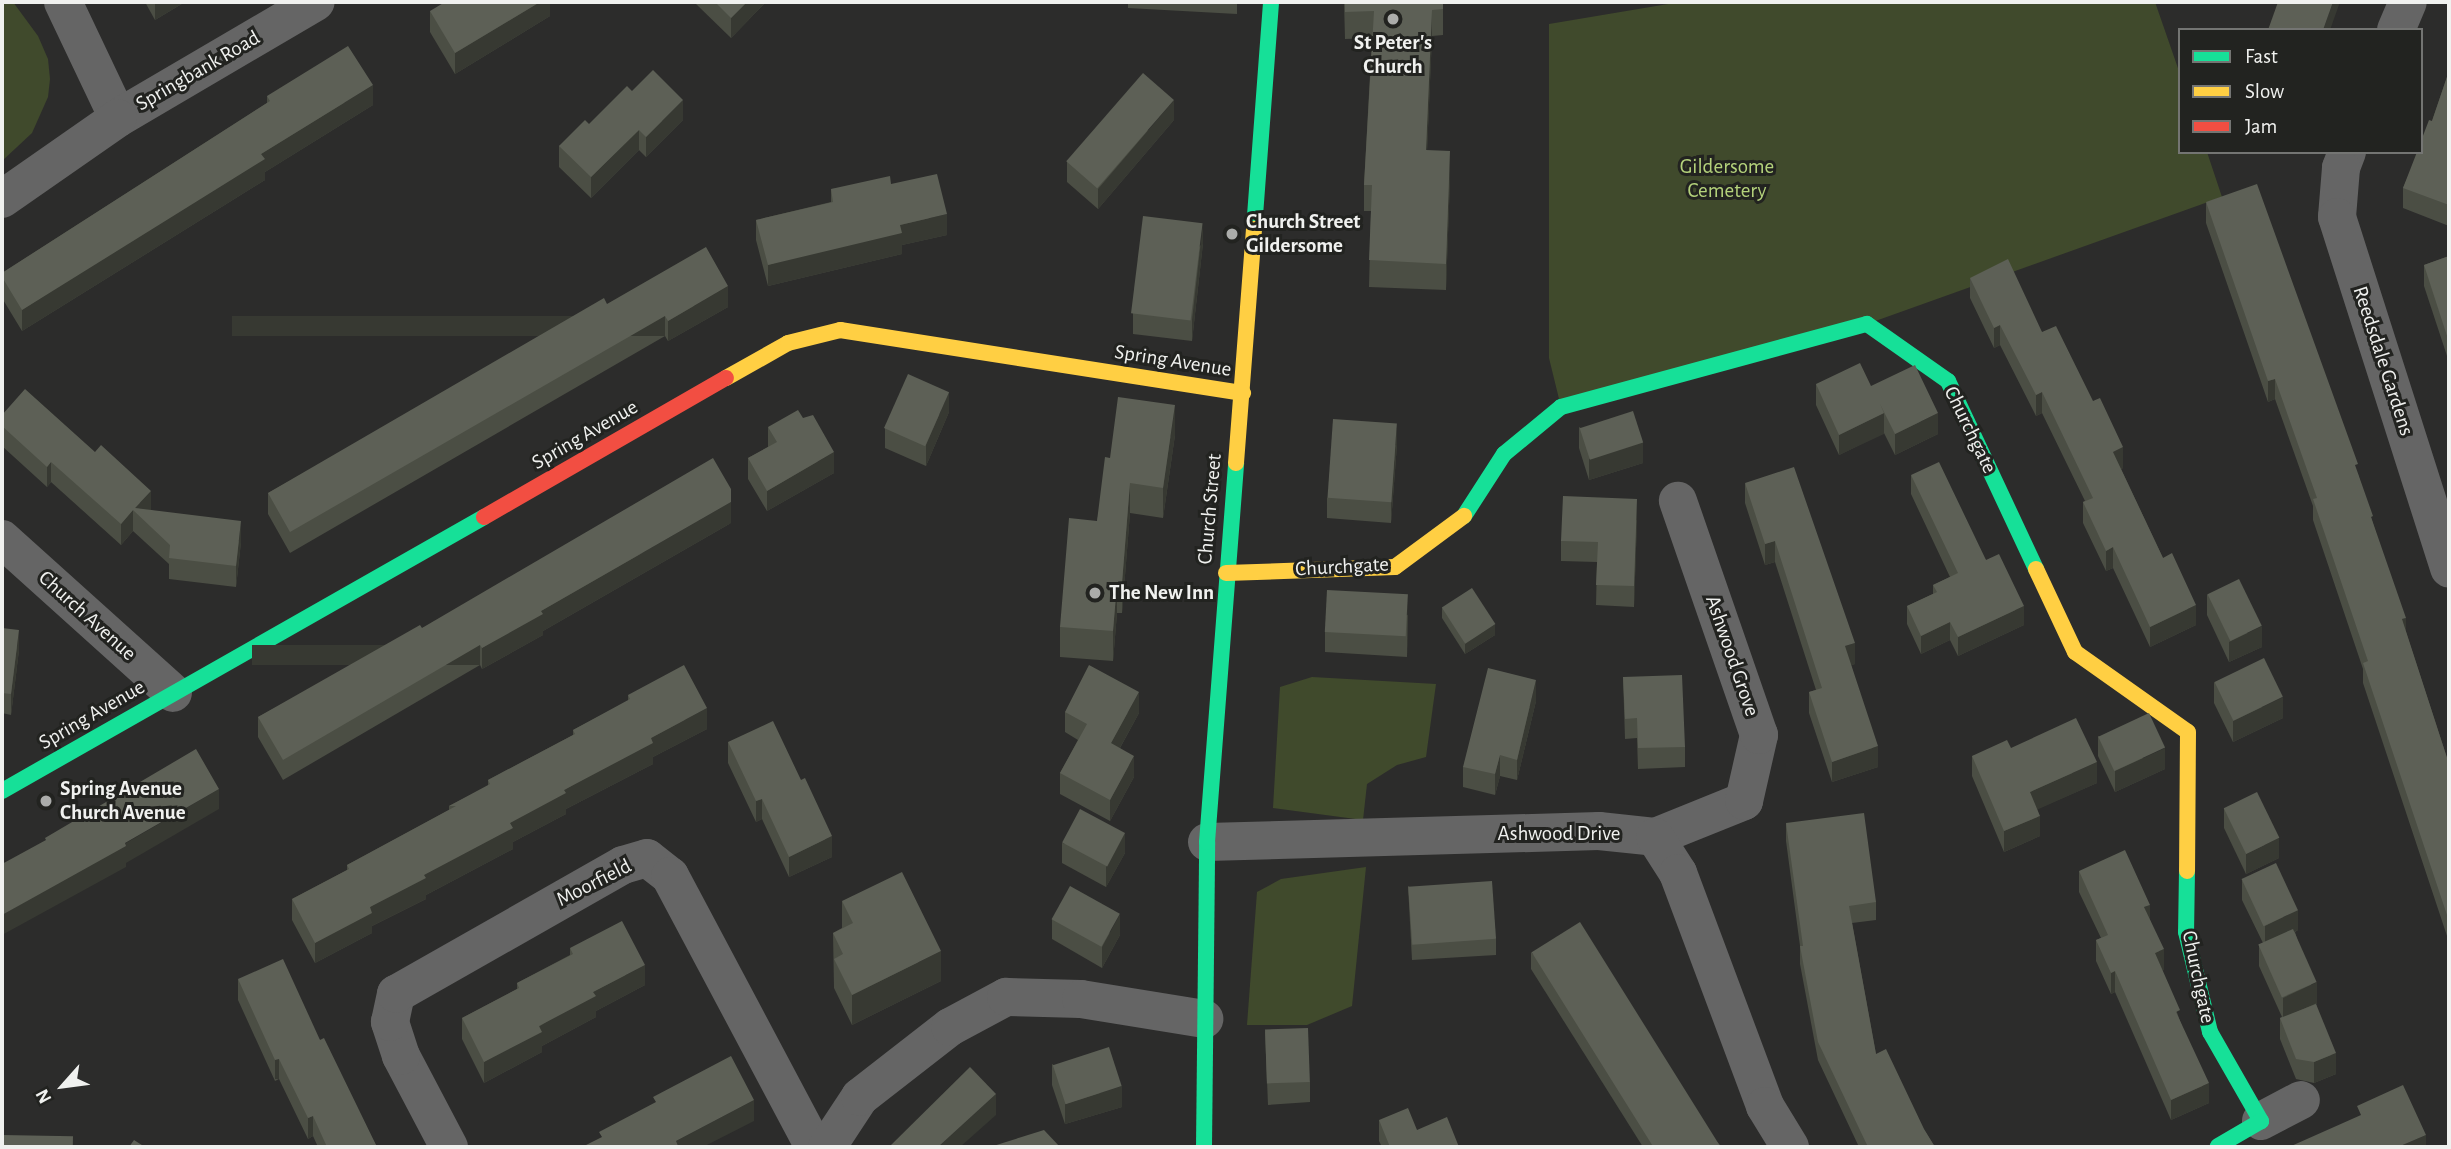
<!DOCTYPE html>
<style>
body{margin:0}
#map{position:relative;width:2451px;height:1149px;overflow:hidden;background:#2c2c2b;font-family:"Alegreya Sans",sans-serif}
div>[style]{position:absolute}
.green>*{inset:0;background:#404a2c}
.street>*{height:38px;margin:-19px;padding:0 19px;transform-origin:19px;border-radius:19px;background:#656565}
.fast>*{height:16px;margin:-8px;padding:0 8px;transform-origin:8px;border-radius:8px;background:#16e098}
.slow>*{height:16px;margin:-8px;padding:0 8px;transform-origin:8px;border-radius:8px;background:#ffcf43}
.jam>*{height:16px;margin:-8px;padding:0 8px;transform-origin:8px;border-radius:8px;background:#f24e42}
.wall>*{inset:0;background:#4b4e44}
.shaded-wall>*{inset:0;background:#373932;transform-origin:0 0}
.building>*{inset:0;background:#5d6056;transform-origin:0 0}
.dots>*{width:19px;height:19px;translate:-50% -50%;box-sizing:border-box;border:4px solid #222320;border-radius:50%}
span{translate:-50% -50%;white-space:nowrap;text-align:center;line-height:1.15;-webkit-text-stroke:6px #222320;paint-order:stroke}
.poi-label{font-size:21px;color:#f0f1ef;font-weight:700}
.left{translate:0 -50%;text-align:left}
.street-label{font-size:21px;color:#f0f1ef}
.park-label{font-size:21px;color:#b4d27b}
.frame{position:absolute;inset:0;border:4px solid #f0f1ef;pointer-events:none}
.legend{position:absolute;left:2178px;top:28px;width:245px;height:126px;box-sizing:border-box;background:#222320;border:2px solid #747573;margin:0;padding:9px 12px;list-style:none;font-size:21px;color:#f0f1ef}
.legend li{display:flex;align-items:center;gap:14px;height:35px}
.legend b{width:35px;border:2px solid #747573}
.north{position:absolute;left:28px;top:1051px;width:70px;height:70px;-webkit-text-stroke:5px #222320;paint-order:stroke;rotate:242deg;font-size:19px;font-weight:700;line-height:28px;text-align:center;color:#f0f1ef}
.north::after{content:'';display:block;margin:auto;width:24px;height:32px;background:#f0f1ef;clip-path:polygon(50% 0,100% 100%,50% 72%,0 100%)}
</style>
<div id="map">
<div class="green">
<i style="clip-path:polygon(6px 2px,13px 2px,38px 36px,48px 59px,50px 79px,48px 97px,32px 133px,2px 161px,2px 5px)"></i>
<i style="clip-path:polygon(1680px 2px,2155px 2px,2180px 74px,2180px 152px,2207px 152px,2222px 197px,1867px 324px,1561px 407px,1549px 358px,1549px 24px)"></i>
<i style="clip-path:polygon(1312px 677px,1436px 684px,1426px 757px,1397px 765px,1367px 784px,1363px 820px,1273px 808px,1280px 687px)"></i>
<i style="clip-path:polygon(1366px 867px,1352px 1006px,1307px 1025px,1247px 1025px,1257px 892px,1281px 879px)"></i>
</div>
<div class="street">
<i style="left:63px;top:2px;width:128px;rotate:64.6deg"></i>
<i style="left:118px;top:118px;width:229px;rotate:-30.4deg"></i>
<i style="left:2396px;top:30px;width:30px;rotate:-67deg"></i>
<i style="left:2347px;top:152px;width:17px;rotate:111deg"></i>
<i style="left:2341px;top:168px;width:49px;rotate:94.7deg"></i>
<i style="left:2337px;top:217px;width:369px;rotate:72.3deg"></i>
<i style="left:2px;top:199px;width:141px;rotate:-34.9deg"></i>
<i style="left:2px;top:539px;width:230px;rotate:42deg"></i>
<i style="left:1655px;top:837px;width:96px;rotate:-22deg"></i>
<i style="left:1744px;top:801px;width:68px;rotate:-77.2deg"></i>
<i style="left:1759px;top:735px;width:248px;rotate:-109.1deg"></i>
<i style="left:1207px;top:842px;width:392px;rotate:-1.6deg"></i>
<i style="left:1599px;top:831px;width:56px;rotate:6.1deg"></i>
<i style="left:1655px;top:837px;width:43px;rotate:57.4deg"></i>
<i style="left:1678px;top:873px;width:249px;rotate:69.5deg"></i>
<i style="left:1765px;top:1106px;width:48px;rotate:58.6deg"></i>
<i style="left:2261px;top:1121px;width:45px;rotate:-27.7deg"></i>
<i style="left:449px;top:1147px;width:103px;rotate:-117.8deg"></i>
<i style="left:401px;top:1056px;width:36px;rotate:-108deg"></i>
<i style="left:390px;top:1022px;width:29px;rotate:-78deg"></i>
<i style="left:396px;top:994px;width:261px;rotate:-29.6deg"></i>
<i style="left:623px;top:865px;width:25px;rotate:-16deg"></i>
<i style="left:647px;top:858px;width:29px;rotate:38deg"></i>
<i style="left:670px;top:876px;width:307px;rotate:62deg"></i>
<i style="left:827px;top:1147px;width:60px;rotate:-56.6deg"></i>
<i style="left:860px;top:1097px;width:114px;rotate:-37.9deg"></i>
<i style="left:950px;top:1027px;width:64px;rotate:-28.2deg"></i>
<i style="left:1006px;top:997px;width:75px;rotate:1.5deg"></i>
<i style="left:1081px;top:999px;width:125px;rotate:9.2deg"></i>
</div>
<div class="fast">
<i style="left:1254px;top:229px;width:228px;rotate:-85.7deg"></i>
<i style="left:1464px;top:516px;width:74px;rotate:-57.2deg"></i>
<i style="left:1504px;top:454px;width:74px;rotate:-39.5deg"></i>
<i style="left:1561px;top:407px;width:317px;rotate:-15.2deg"></i>
<i style="left:1867px;top:324px;width:99px;rotate:35.1deg"></i>
<i style="left:1948px;top:381px;width:208px;rotate:64.9deg"></i>
<i style="left:2px;top:791px;width:554px;rotate:-29.62deg"></i>
<i style="left:2187px;top:871px;width:61px;rotate:90.9deg"></i>
<i style="left:2186px;top:932px;width:103px;rotate:76.5deg"></i>
<i style="left:2210px;top:1032px;width:103px;rotate:60.2deg"></i>
<i style="left:2261px;top:1121px;width:50px;rotate:149.8deg"></i>
<i style="left:1204px;top:1147px;width:305px;rotate:-89.4deg"></i>
<i style="left:1207px;top:842px;width:380px;rotate:-85.6deg"></i>
</div>
<div class="slow">
<i style="left:726px;top:378px;width:71px;rotate:-29.4deg"></i>
<i style="left:788px;top:343px;width:54px;rotate:-14deg"></i>
<i style="left:840px;top:330px;width:408px;rotate:8.9deg"></i>
<i style="left:1236px;top:463px;width:235px;rotate:-85.6deg"></i>
<i style="left:2036px;top:569px;width:92px;rotate:64.8deg"></i>
<i style="left:2075px;top:652px;width:138px;rotate:35.3deg"></i>
<i style="left:2188px;top:732px;width:139px;rotate:90.4deg"></i>
<i style="left:1226px;top:573px;width:169px;rotate:-2deg"></i>
<i style="left:1395px;top:567px;width:86px;rotate:-36.5deg"></i>
</div>
<div class="jam">
<i style="left:484px;top:517px;width:279px;rotate:-29.9deg"></i>
</div>
<div class="wall">
<i style="clip-path:polygon(145px 2px,185px 2px,155px 20px)"></i>
<i style="clip-path:polygon(550px 2px,550px 16px,455px 74px,430px 32px,430px 11px)"></i>
<i style="clip-path:polygon(695px 2px,766px 2px,731px 38px,695px 3px)"></i>
<i style="clip-path:polygon(1128px 2px,1237px 2px,1237px 14px,1128px 8px)"></i>
<i style="clip-path:polygon(1344px 2px,1443px 2px,1443px 35px,1432px 36px,1427px 151px,1450px 178px,1446px 290px,1369px 287px,1371px 211px,1364px 211px,1364px 185px,1372px 38px,1345px 39px)"></i>
<i style="clip-path:polygon(2449px 71px,2449px 226px,2403px 208px,2403px 188px,2432px 121px)"></i>
<i style="clip-path:polygon(267px 96px,373px 105px,265px 172px,265px 180px,22px 331px,2px 298px,2px 273px,267px 103px)"></i>
<i style="clip-path:polygon(683px 120px,646px 157px,639px 150px,591px 198px,559px 167px,559px 146px,589px 124px)"></i>
<i style="clip-path:polygon(1174px 120px,1098px 209px,1067px 182px,1067px 162px)"></i>
<i style="clip-path:polygon(891px 184px,947px 235px,902px 245px,902px 254px,768px 286px,756px 240px,756px 220px,831px 202px,831px 189px)"></i>
<i style="clip-path:polygon(2206px 202px,2358px 474px,2406px 632px,2449px 764px,2449px 942px,2363px 683px,2363px 669px,2313px 520px,2313px 506px,2275px 399px,2268px 402px,2206px 223px)"></i>
<i style="clip-path:polygon(1203px 243px,1192px 341px,1133px 334px,1133px 313px)"></i>
<i style="clip-path:polygon(2449px 256px,2449px 362px,2424px 286px,2424px 265px)"></i>
<i style="clip-path:polygon(1970px 278px,2042px 332px,2123px 468px,2121px 469px,2163px 558px,2196px 625px,2150px 647px,2113px 568px,2106px 571px,2083px 523px,2083px 502px,2085px 501px,2042px 413px,2036px 416px,2000px 345px,1994px 348px,1970px 298px)"></i>
<i style="clip-path:polygon(607px 304px,728px 307px,668px 341px,665px 336px,290px 553px,268px 514px,268px 493px)"></i>
<i style="clip-path:polygon(1816px 384px,1871px 386px,1938px 434px,1895px 455px,1884px 433px,1839px 455px,1816px 405px)"></i>
<i style="clip-path:polygon(949px 412px,926px 466px,885px 448px,885px 428px)"></i>
<i style="clip-path:polygon(2px 415px,151px 510px,241px 542px,236px 587px,169px 579px,169px 564px,133px 531px,121px 545px,51px 482px,47px 487px,2px 446px)"></i>
<i style="clip-path:polygon(768px 427px,834px 473px,767px 511px,748px 479px,748px 458px,768px 447px)"></i>
<i style="clip-path:polygon(1579px 427px,1643px 463px,1589px 480px,1579px 448px)"></i>
<i style="clip-path:polygon(1175px 435px,1163px 518px,1130px 513px,1122px 613px,1117px 613px,1113px 661px,1060px 657px,1060px 627px,1097px 521px,1110px 458px)"></i>
<i style="clip-path:polygon(1397px 444px,1391px 523px,1327px 518px,1327px 498px)"></i>
<i style="clip-path:polygon(1911px 475px,1986px 560px,2024px 625px,1958px 656px,1950px 640px,1921px 654px,1907px 624px,1907px 606px,1933px 594px,1933px 585px,1950px 577px,1911px 494px)"></i>
<i style="clip-path:polygon(1745px 483px,1855px 664px,1851px 665px,1878px 767px,1832px 782px,1809px 713px,1809px 692px,1816px 690px,1775px 562px,1765px 565px,1745px 503px)"></i>
<i style="clip-path:polygon(1637px 520px,1634px 607px,1596px 605px,1597px 562px,1561px 561px,1561px 541px)"></i>
<i style="clip-path:polygon(731px 523px,543px 631px,543px 635px,482px 669px,480px 665px,283px 780px,258px 737px,258px 717px,422px 628px)"></i>
<i style="clip-path:polygon(2207px 594px,2262px 647px,2229px 662px,2207px 615px)"></i>
<i style="clip-path:polygon(1442px 608px,1495px 635px,1465px 654px,1442px 618px)"></i>
<i style="clip-path:polygon(1408px 615px,1407px 657px,1325px 652px,1325px 632px)"></i>
<i style="clip-path:polygon(2px 628px,19px 650px,11px 715px,2px 713px)"></i>
<i style="clip-path:polygon(1623px 677px,1685px 747px,1685px 767px,1638px 769px,1637px 738px,1625px 739px)"></i>
<i style="clip-path:polygon(2214px 682px,2283px 718px,2233px 742px,2214px 703px)"></i>
<i style="clip-path:polygon(628px 695px,707px 729px,653px 757px,653px 764px,566px 809px,566px 814px,513px 842px,513px 849px,426px 895px,426px 899px,372px 926px,372px 933px,315px 963px,292px 920px,292px 899px,347px 870px,347px 865px,449px 810px,449px 806px,488px 786px,488px 780px,573px 735px,573px 730px,628px 701px)"></i>
<i style="clip-path:polygon(1536px 701px,1517px 780px,1500px 776px,1495px 795px,1463px 787px,1463px 767px)"></i>
<i style="clip-path:polygon(1065px 712px,1139px 713px,1120px 748px,1134px 777px,1110px 821px,1060px 794px,1060px 773px,1078px 740px,1065px 732px)"></i>
<i style="clip-path:polygon(2098px 736px,2165px 769px,2115px 792px,2098px 756px)"></i>
<i style="clip-path:polygon(728px 742px,801px 780px,832px 857px,789px 877px,762px 819px,756px 822px,728px 763px)"></i>
<i style="clip-path:polygon(2011px 748px,2097px 783px,2037px 809px,2040px 836px,2004px 852px,1972px 776px,1972px 756px)"></i>
<i style="clip-path:polygon(2224px 808px,2279px 858px,2246px 874px,2224px 828px)"></i>
<i style="clip-path:polygon(1786px 823px,1876px 902px,1876px 920px,1852px 923px,1876px 1054px,1935px 1147px,1859px 1147px,1818px 1060px,1800px 964px,1800px 946px,1786px 841px)"></i>
<i style="clip-path:polygon(1062px 843px,1125px 853px,1106px 887px,1062px 863px)"></i>
<i style="clip-path:polygon(2079px 871px,2150px 920px,2164px 970px,2162px 970px,2209px 1103px,2171px 1120px,2115px 992px,2111px 994px,2096px 961px,2096px 940px,2101px 938px,2079px 892px)"></i>
<i style="clip-path:polygon(2242px 880px,2298px 930px,2295px 932px,2317px 1003px,2316px 1004px,2336px 1074px,2314px 1083px,2296px 1079px,2280px 1039px,2280px 1018px,2282px 1017px,2259px 966px,2259px 945px,2263px 943px,2242px 900px)"></i>
<i style="clip-path:polygon(1408px 886px,1496px 939px,1496px 955px,1412px 960px)"></i>
<i style="clip-path:polygon(842px 901px,941px 981px,852px 1025px,834px 988px,833px 933px,842px 928px)"></i>
<i style="clip-path:polygon(1052px 919px,1120px 935px,1102px 968px,1052px 939px)"></i>
<i style="clip-path:polygon(570px 948px,645px 985px,596px 1011px,596px 1017px,542px 1046px,542px 1052px,484px 1083px,462px 1039px,462px 1018px,517px 989px,517px 983px,570px 955px)"></i>
<i style="clip-path:polygon(1531px 952px,1722px 1147px,1643px 1147px,1531px 969px)"></i>
<i style="clip-path:polygon(238px 979px,320px 1040px,377px 1147px,318px 1147px,313px 1136px,308px 1139px,279px 1079px,275px 1081px,238px 1000px)"></i>
<i style="clip-path:polygon(1265px 1031px,1310px 1082px,1310px 1102px,1268px 1105px)"></i>
<i style="clip-path:polygon(1052px 1064px,1122px 1107px,1065px 1124px,1052px 1085px)"></i>
<i style="clip-path:polygon(1379px 1120px,1417px 1130px,1459px 1147px,1382px 1147px,1379px 1141px)"></i>
</div>
<div class="shaded-wall">
<i style="clip-path:polygon(155px 2px,185px 2px,155px 20px)"></i>
<i style="clip-path:polygon(540px 2px,550px 2px,550px 16px,455px 74px,455px 53px)"></i>
<i style="clip-path:polygon(747px 2px,766px 2px,731px 38px,731px 18px)"></i>
<i style="clip-path:polygon(2333px 2px,2340px 2px,2330px 30px,2323px 30px)"></i>
<i style="clip-path:polygon(1432px 10px,1432px 36px,1426px 177px,1426px 150px)"></i>
<i style="clip-path:polygon(373px 85px,373px 105px,265px 172px,265px 180px,22px 331px,22px 310px,261px 154px)"></i>
<i style="clip-path:polygon(683px 100px,683px 120px,646px 157px,646px 137px)"></i>
<i style="clip-path:polygon(1174px 100px,1174px 120px,1098px 209px,1098px 189px)"></i>
<i style="clip-path:polygon(639px 130px,639px 150px,591px 198px,591px 177px)"></i>
<i style="clip-path:polygon(1450px 151px,1450px 178px,1446px 290px,1446px 264px)"></i>
<i style="clip-path:polygon(947px 214px,947px 235px,902px 245px,902px 254px,768px 286px,768px 265px,900px 225px)"></i>
<i style="clip-path:polygon(1203px 223px,1203px 243px,1192px 341px,1192px 320px)"></i>
<i style="clip-path:polygon(728px 286px,728px 307px,668px 341px,668px 321px)"></i>
<i style="left:665px;top:316px;width:20px;height:433px;rotate:90deg"></i>
<i style="clip-path:polygon(2000px 325px,2000px 345px,1994px 348px,1994px 328px)"></i>
<i style="clip-path:polygon(2275px 379px,2275px 399px,2268px 402px,2268px 381px)"></i>
<i style="clip-path:polygon(949px 392px,949px 412px,926px 466px,926px 445px)"></i>
<i style="clip-path:polygon(2042px 392px,2042px 413px,2036px 416px,2036px 395px)"></i>
<i style="clip-path:polygon(1175px 405px,1175px 435px,1163px 518px,1163px 488px)"></i>
<i style="clip-path:polygon(1884px 413px,1884px 434px,1839px 455px,1839px 435px)"></i>
<i style="clip-path:polygon(1938px 413px,1938px 434px,1895px 455px,1895px 434px)"></i>
<i style="clip-path:polygon(1397px 424px,1397px 444px,1391px 523px,1391px 502px)"></i>
<i style="clip-path:polygon(1643px 442px,1643px 463px,1589px 480px,1589px 459px)"></i>
<i style="clip-path:polygon(2123px 447px,2123px 468px,2113px 472px,2113px 452px)"></i>
<i style="clip-path:polygon(834px 452px,834px 473px,767px 511px,767px 491px)"></i>
<i style="clip-path:polygon(51px 462px,51px 482px,47px 487px,47px 467px)"></i>
<i style="clip-path:polygon(1130px 483px,1130px 513px,1122px 613px,1122px 583px)"></i>
<i style="clip-path:polygon(151px 491px,151px 511px,135px 508px)"></i>
<i style="clip-path:polygon(1637px 499px,1637px 520px,1634px 607px,1634px 586px)"></i>
<i style="clip-path:polygon(731px 502px,731px 523px,543px 631px,543px 635px,482px 669px,482px 648px,541px 611px)"></i>
<i style="clip-path:polygon(133px 510px,133px 531px,121px 545px,121px 524px)"></i>
<i style="clip-path:polygon(241px 521px,241px 542px,236px 587px,236px 566px)"></i>
<i style="clip-path:polygon(1775px 541px,1775px 562px,1765px 565px,1765px 544px)"></i>
<i style="clip-path:polygon(2113px 547px,2113px 568px,2106px 571px,2106px 551px)"></i>
<i style="clip-path:polygon(1117px 583px,1117px 613px,1113px 661px,1113px 631px)"></i>
<i style="clip-path:polygon(1408px 594px,1408px 615px,1407px 657px,1407px 636px)"></i>
<i style="clip-path:polygon(2196px 605px,2196px 625px,2150px 647px,2150px 627px)"></i>
<i style="clip-path:polygon(2024px 606px,2024px 625px,1958px 656px,1958px 637px)"></i>
<i style="clip-path:polygon(2406px 618px,2406px 638px,2402px 619px)"></i>
<i style="clip-path:polygon(1950px 622px,1950px 640px,1921px 654px,1921px 636px)"></i>
<i style="clip-path:polygon(1495px 624px,1495px 635px,1465px 654px,1465px 643px)"></i>
<i style="clip-path:polygon(2262px 626px,2262px 647px,2229px 662px,2229px 642px)"></i>
<i style="clip-path:polygon(19px 630px,19px 650px,11px 715px,11px 694px)"></i>
<i style="clip-path:polygon(1855px 643px,1855px 664px,1845px 667px,1845px 646px)"></i>
<i style="left:480px;top:645px;width:20px;height:228px;rotate:90deg"></i>
<i style="clip-path:polygon(1536px 680px,1536px 701px,1517px 780px,1517px 760px)"></i>
<i style="clip-path:polygon(1139px 692px,1139px 713px,1111px 764px,1111px 743px)"></i>
<i style="clip-path:polygon(2283px 697px,2283px 718px,2233px 742px,2233px 721px)"></i>
<i style="clip-path:polygon(707px 708px,707px 729px,653px 757px,653px 764px,566px 809px,566px 814px,513px 842px,513px 849px,426px 895px,426px 899px,372px 926px,372px 933px,315px 963px,315px 943px,370px 907px,651px 738px)"></i>
<i style="clip-path:polygon(1878px 746px,1878px 767px,1832px 782px,1832px 762px)"></i>
<i style="clip-path:polygon(2165px 748px,2165px 769px,2115px 792px,2115px 771px)"></i>
<i style="clip-path:polygon(1500px 755px,1500px 776px,1495px 795px,1495px 774px)"></i>
<i style="clip-path:polygon(1134px 756px,1134px 777px,1110px 821px,1110px 800px)"></i>
<i style="clip-path:polygon(2097px 762px,2097px 783px,2030px 813px,2030px 792px)"></i>
<i style="clip-path:polygon(219px 789px,219px 809px,126px 863px,126px 867px,2px 935px,2px 915px)"></i>
<i style="clip-path:polygon(762px 799px,762px 819px,756px 822px,756px 801px)"></i>
<i style="clip-path:polygon(2040px 816px,2040px 836px,2004px 852px,2004px 831px)"></i>
<i style="clip-path:polygon(1125px 833px,1125px 853px,1106px 887px,1106px 867px)"></i>
<i style="clip-path:polygon(832px 836px,832px 857px,789px 877px,789px 857px)"></i>
<i style="clip-path:polygon(2279px 838px,2279px 858px,2246px 874px,2246px 854px)"></i>
<i style="clip-path:polygon(2150px 905px,2150px 925px,2144px 907px)"></i>
<i style="clip-path:polygon(2298px 910px,2298px 930px,2265px 946px,2265px 926px)"></i>
<i style="clip-path:polygon(1120px 914px,1120px 935px,1102px 968px,1102px 947px)"></i>
<i style="clip-path:polygon(2164px 949px,2164px 970px,2155px 974px,2155px 953px)"></i>
<i style="clip-path:polygon(941px 951px,941px 981px,852px 1025px,852px 995px)"></i>
<i style="clip-path:polygon(645px 965px,645px 985px,596px 1011px,596px 1017px,542px 1046px,542px 1052px,484px 1083px,484px 1062px,593px 992px)"></i>
<i style="clip-path:polygon(2115px 971px,2115px 992px,2111px 994px,2111px 973px)"></i>
<i style="clip-path:polygon(2317px 982px,2317px 1003px,2283px 1018px,2283px 998px)"></i>
<i style="clip-path:polygon(2336px 1053px,2336px 1074px,2314px 1083px,2314px 1062px)"></i>
<i style="left:279px;top:1059px;width:20px;height:4px;rotate:90deg"></i>
<i style="clip-path:polygon(2209px 1083px,2209px 1103px,2171px 1120px,2171px 1100px)"></i>
<i style="clip-path:polygon(1122px 1086px,1122px 1107px,1065px 1124px,1065px 1104px)"></i>
<i style="clip-path:polygon(996px 1094px,996px 1115px,960px 1147px,938px 1147px)"></i>
<i style="clip-path:polygon(754px 1100px,754px 1121px,703px 1147px,675px 1147px,676px 1141px)"></i>
<i style="clip-path:polygon(313px 1116px,313px 1136px,308px 1139px,308px 1118px)"></i>
<i style="clip-path:polygon(2426px 1135px,2426px 1147px,2398px 1147px)"></i>
</div>
<div class="building">
<i style="clip-path:polygon(445px 2px,540px 2px,455px 53px,430px 11px)"></i>
<i style="clip-path:polygon(715px 2px,747px 2px,731px 18px)"></i>
<i style="clip-path:polygon(1345px 2px,1443px 2px,1443px 9px,1432px 10px,1426px 150px,1450px 151px,1446px 264px,1369px 260px,1372px 185px,1364px 185px,1374px 11px,1345px 12px)"></i>
<i style="clip-path:polygon(2278px 2px,2333px 2px,2323px 30px,2268px 30px)"></i>
<i style="clip-path:polygon(348px 46px,373px 85px,261px 154px,265px 159px,22px 310px,2px 277px,2px 273px,270px 101px,267px 96px)"></i>
<i style="clip-path:polygon(653px 70px,683px 100px,646px 137px,639px 130px,591px 177px,559px 146px,585px 120px,589px 124px,627px 86px,632px 91px)"></i>
<i style="clip-path:polygon(2449px 71px,2449px 205px,2403px 188px,2417px 152px,2421px 152px,2421px 141px,2429px 120px,2432px 121px)"></i>
<i style="left:1143px;top:73px;width:41px;height:117px;rotate:41deg"></i>
<i style="clip-path:polygon(937px 174px,947px 214px,900px 225px,902px 233px,768px 265px,756px 220px,833px 202px,831px 189px,890px 176px,891px 184px)"></i>
<i style="clip-path:polygon(2257px 184px,2358px 464px,2355px 465px,2373px 516px,2371px 517px,2406px 618px,2402px 619px,2449px 764px,2449px 921px,2363px 663px,2368px 661px,2313px 499px,2317px 498px,2275px 379px,2268px 381px,2206px 202px)"></i>
<i style="left:1143px;top:216px;width:60px;height:98px;rotate:7deg"></i>
<i style="clip-path:polygon(706px 247px,728px 286px,668px 321px,665px 316px,290px 532px,268px 493px,604px 298px,607px 304px)"></i>
<i style="clip-path:polygon(2449px 256px,2449px 342px,2424px 265px)"></i>
<i style="clip-path:polygon(2008px 259px,2042px 332px,2056px 326px,2093px 401px,2100px 398px,2123px 447px,2113px 452px,2163px 558px,2172px 553px,2196px 605px,2150px 627px,2113px 547px,2106px 551px,2083px 502px,2093px 498px,2042px 392px,2036px 395px,2000px 325px,1994px 328px,1970px 278px)"></i>
<i style="clip-path:polygon(1860px 363px,1871px 386px,1915px 365px,1938px 413px,1895px 434px,1880px 404px,1884px 413px,1839px 435px,1816px 384px)"></i>
<i style="left:908px;top:374px;width:45px;height:59px;rotate:24deg"></i>
<i style="clip-path:polygon(25px 389px,95px 452px,101px 445px,151px 491px,135px 508px,241px 521px,236px 566px,169px 558px,170px 545px,133px 510px,121px 524px,51px 462px,47px 467px,2px 426px,2px 415px)"></i>
<i style="clip-path:polygon(1118px 397px,1175px 405px,1163px 488px,1130px 483px,1122px 583px,1117px 583px,1113px 631px,1060px 627px,1069px 518px,1097px 521px,1105px 457px,1110px 458px)"></i>
<i style="clip-path:polygon(798px 410px,803px 418px,813px 415px,834px 452px,767px 491px,748px 458px,777px 442px,768px 427px)"></i>
<i style="left:1633px;top:411px;width:33px;height:56px;rotate:72deg"></i>
<i style="left:1333px;top:419px;width:64px;height:79px;rotate:4deg"></i>
<i style="clip-path:polygon(713px 458px,731px 489px,731px 502px,541px 611px,543px 614px,482px 648px,480px 645px,283px 760px,258px 717px,420px 625px,422px 628px)"></i>
<i style="clip-path:polygon(1939px 462px,1986px 560px,1999px 554px,2024px 606px,1958px 637px,1950px 622px,1921px 636px,1907px 606px,1937px 592px,1933px 585px,1958px 573px,1911px 475px)"></i>
<i style="clip-path:polygon(1794px 467px,1855px 643px,1845px 646px,1878px 746px,1832px 762px,1809px 692px,1822px 688px,1800px 619px,1775px 541px,1765px 544px,1745px 483px)"></i>
<i style="clip-path:polygon(1563px 496px,1637px 499px,1634px 586px,1596px 585px,1598px 542px,1561px 541px)"></i>
<i style="left:2239px;top:579px;width:52px;height:35px;rotate:64deg"></i>
<i style="left:1472px;top:588px;width:43px;height:36px;rotate:57deg"></i>
<i style="left:1327px;top:590px;width:81px;height:42px;rotate:3deg"></i>
<i style="clip-path:polygon(2px 628px,19px 630px,11px 694px,2px 693px)"></i>
<i style="left:2264px;top:658px;width:43px;height:55px;rotate:64deg"></i>
<i style="clip-path:polygon(684px 665px,707px 708px,651px 738px,653px 743px,564px 790px,566px 793px,510px 823px,513px 828px,424px 875px,426px 878px,370px 907px,372px 913px,315px 943px,292px 899px,349px 869px,347px 865px,456px 806px,449px 806px,490px 784px,488px 780px,575px 734px,573px 730px,630px 699px,628px 695px)"></i>
<i style="clip-path:polygon(1089px 665px,1139px 692px,1111px 743px,1134px 756px,1110px 800px,1060px 773px,1087px 724px,1065px 712px)"></i>
<i style="clip-path:polygon(1488px 668px,1536px 680px,1517px 760px,1500px 755px,1495px 774px,1463px 767px)"></i>
<i style="clip-path:polygon(1682px 675px,1685px 747px,1638px 748px,1637px 718px,1625px 719px,1623px 677px)"></i>
<i style="left:2149px;top:713px;width:38px;height:56px;rotate:65deg"></i>
<i style="clip-path:polygon(2076px 718px,2097px 762px,2030px 792px,2040px 816px,2004px 831px,1972px 756px,2007px 740px,2011px 748px)"></i>
<i style="clip-path:polygon(773px 721px,801px 780px,805px 778px,832px 836px,789px 857px,762px 799px,756px 801px,728px 742px)"></i>
<i style="clip-path:polygon(196px 749px,219px 789px,125px 843px,126px 846px,2px 915px,2px 864px,46px 840px,45px 838px)"></i>
<i style="left:2257px;top:792px;width:51px;height:37px;rotate:64deg"></i>
<i style="left:1080px;top:809px;width:51px;height:38px;rotate:28deg"></i>
<i style="clip-path:polygon(1864px 813px,1876px 902px,1849px 906px,1876px 1054px,1886px 1049px,1924px 1129px,1935px 1147px,1868px 1147px,1818px 1042px,1800px 946px,1803px 946px,1786px 823px)"></i>
<i style="clip-path:polygon(2125px 850px,2150px 905px,2144px 907px,2164px 949px,2155px 953px,2180px 1010px,2176px 1012px,2209px 1083px,2171px 1100px,2115px 971px,2111px 973px,2096px 940px,2108px 935px,2079px 871px)"></i>
<i style="left:2276px;top:863px;width:52px;height:38px;rotate:65deg"></i>
<i style="clip-path:polygon(902px 872px,941px 951px,852px 995px,834px 959px,843px 954px,833px 933px,853px 923px,842px 901px)"></i>
<i style="left:1492px;top:881px;width:58px;height:84px;rotate:86deg"></i>
<i style="left:1070px;top:886px;width:57px;height:38px;rotate:29deg"></i>
<i style="clip-path:polygon(622px 921px,645px 965px,593px 992px,596px 996px,539px 1026px,542px 1032px,484px 1062px,462px 1018px,519px 988px,517px 983px,573px 954px,570px 948px)"></i>
<i style="left:1580px;top:922px;width:266px;height:57px;rotate:58deg"></i>
<i style="left:2293px;top:929px;width:58px;height:38px;rotate:66deg"></i>
<i style="clip-path:polygon(283px 959px,320px 1040px,324px 1038px,377px 1147px,327px 1147px,313px 1116px,308px 1118px,279px 1059px,275px 1060px,238px 979px)"></i>
<i style="clip-path:polygon(2316px 1004px,2336px 1053px,2314px 1062px,2296px 1059px,2280px 1018px)"></i>
<i style="left:1308px;top:1028px;width:54px;height:43px;rotate:88deg"></i>
<i style="left:1109px;top:1047px;width:41px;height:59px;rotate:72deg"></i>
<i style="clip-path:polygon(731px 1056px,754px 1100px,676px 1141px,678px 1146px,675px 1147px,582px 1147px,602px 1137px,599px 1132px,656px 1102px,653px 1097px)"></i>
<i style="clip-path:polygon(970px 1067px,996px 1094px,938px 1147px,889px 1147px)"></i>
<i style="clip-path:polygon(2403px 1085px,2426px 1135px,2398px 1147px,2289px 1147px,2361px 1115px,2357px 1106px)"></i>
<i style="clip-path:polygon(1408px 1108px,1417px 1130px,1447px 1117px,1459px 1147px,1390px 1147px,1379px 1120px)"></i>
<i style="clip-path:polygon(1044px 1130px,1060px 1147px,990px 1147px)"></i>
<i style="left:2px;top:1135px;width:71px;height:12px;rotate:1deg"></i>
<i style="clip-path:polygon(134px 1140px,145px 1147px,129px 1147px)"></i>
</div>
<div class="dots">
<i style="left:1393px;top:19px;background:#abacaa"></i>
<i style="left:1232px;top:234px;background:#abacaa"></i>
<i style="left:1095px;top:593px;background:#abacaa"></i>
<i style="left:46px;top:801px;background:#abacaa"></i>
</div>
<div class="poi-label">
<span style="left:1393px;top:55px">St Peter's<br>Church</span>
<span class="left" style="left:1246px;top:234px">Church Street<br>Gildersome</span>
<span class="left" style="left:1109px;top:593px">The New Inn</span>
<span class="left" style="left:60px;top:801px">Spring Avenue<br>Church Avenue</span>
</div>
<div class="street-label">
<span style="left:198px;top:71px;rotate:-30deg">Springbank Road</span>
<span style="left:1173px;top:361px;rotate:9deg">Spring Avenue</span>
<span style="left:2383px;top:361px;rotate:72deg">Reedsdale Gardens</span>
<span style="left:1970px;top:430px;rotate:64deg">Churchgate</span>
<span style="left:585px;top:435px;rotate:-30deg">Spring Avenue</span>
<span style="left:1210px;top:509px;rotate:-85deg">Church Street</span>
<span style="left:1342px;top:567px;rotate:-3deg">Churchgate</span>
<span style="left:87px;top:616px;rotate:42deg">Church Avenue</span>
<span style="left:1732px;top:656px;rotate:71deg">Ashwood Grove</span>
<span style="left:92px;top:715px;rotate:-30deg">Spring Avenue</span>
<span style="left:1559px;top:834px">Ashwood Drive</span>
<span style="left:594px;top:883px;rotate:-27deg">Moorfield</span>
<span style="left:2198px;top:977px;rotate:78deg">Churchgate</span>
</div>
<div class="park-label">
<span style="left:1727px;top:179px">Gildersome<br>Cemetery</span>
</div>
<div class="frame"></div>
<ul class="legend">
<li><b style="height:9px;background:#16e098"></b>Fast</li>
<li><b style="height:9px;background:#ffcf43"></b>Slow</li>
<li><b style="height:9px;background:#f24e42"></b>Jam</li>
</ul>
<div class="north">N</div>
</div>
